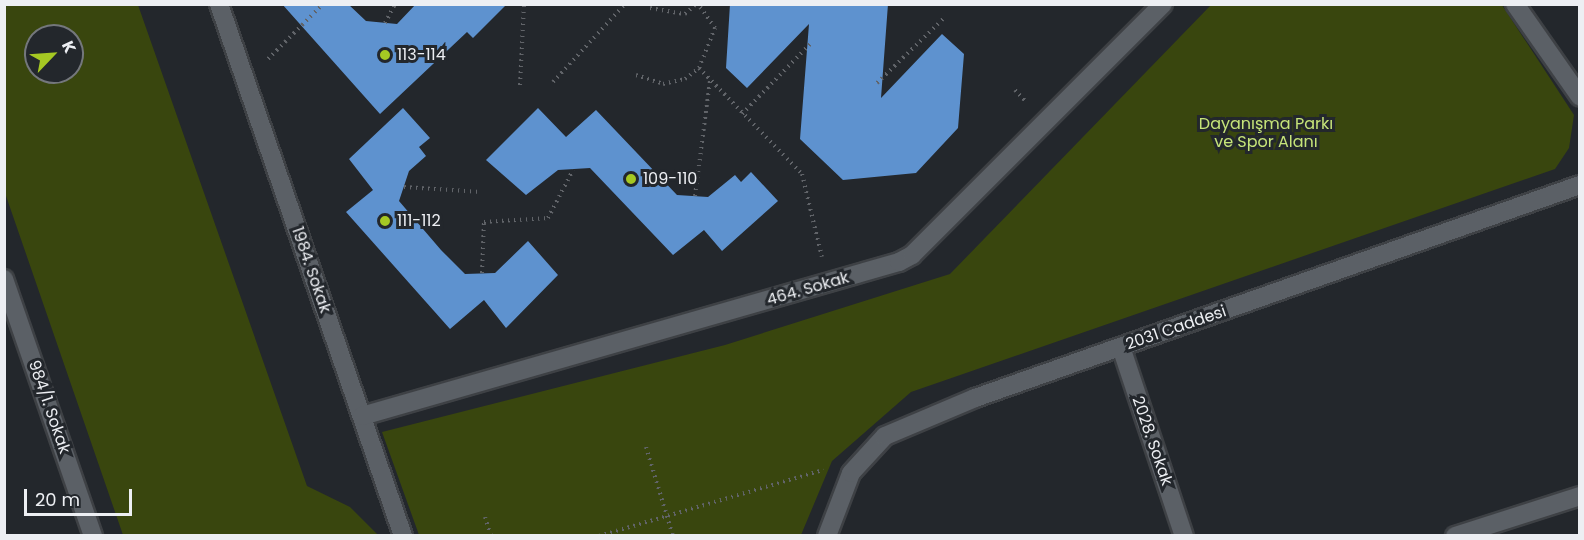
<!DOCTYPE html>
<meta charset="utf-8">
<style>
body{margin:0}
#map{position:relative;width:1584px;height:540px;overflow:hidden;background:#23272c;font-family:Poppins,sans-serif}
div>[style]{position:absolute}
.green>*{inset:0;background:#39460e}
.building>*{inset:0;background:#5e92cf}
.path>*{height:4px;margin-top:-2px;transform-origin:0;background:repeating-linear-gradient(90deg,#616469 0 1.5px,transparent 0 6px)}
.roads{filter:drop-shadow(2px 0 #3e4145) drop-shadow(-2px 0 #3e4145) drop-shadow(0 2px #3e4145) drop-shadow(0 -2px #3e4145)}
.street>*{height:18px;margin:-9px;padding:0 9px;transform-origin:9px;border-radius:9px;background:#5b6066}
.secondary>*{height:18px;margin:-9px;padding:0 9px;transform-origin:9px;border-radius:9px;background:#5b6066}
.dots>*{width:16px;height:16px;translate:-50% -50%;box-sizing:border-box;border:3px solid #23272c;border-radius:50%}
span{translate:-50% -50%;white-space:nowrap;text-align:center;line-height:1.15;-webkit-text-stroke:6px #23272c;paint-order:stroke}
.poi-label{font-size:16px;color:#edeff3}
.left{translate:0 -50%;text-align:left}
.park-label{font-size:16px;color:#c6e479}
.street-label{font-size:16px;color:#edeff3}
.frame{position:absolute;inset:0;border:6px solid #edeff3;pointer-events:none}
.north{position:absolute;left:24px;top:24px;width:60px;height:60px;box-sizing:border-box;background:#23272c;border:2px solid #74777c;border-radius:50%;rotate:65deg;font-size:16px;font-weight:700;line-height:24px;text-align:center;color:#edeff3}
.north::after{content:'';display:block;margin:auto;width:21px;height:27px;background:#a5c823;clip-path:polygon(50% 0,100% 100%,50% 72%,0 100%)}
.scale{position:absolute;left:24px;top:489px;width:108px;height:27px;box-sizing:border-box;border:3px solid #edeff3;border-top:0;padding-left:8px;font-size:18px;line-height:21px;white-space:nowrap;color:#edeff3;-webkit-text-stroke:4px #23272c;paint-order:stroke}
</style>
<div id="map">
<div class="green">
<i style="clip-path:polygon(evenodd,4px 5px,138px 5px,307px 486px,350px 507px,378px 535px,123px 535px,5px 193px,4px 5px,36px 36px,72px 36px,72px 72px,36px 72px,36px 36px)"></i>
<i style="clip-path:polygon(1211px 5px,1502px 5px,1574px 115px,1569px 148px,1555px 169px,911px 392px,832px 461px,801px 535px,419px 535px,382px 432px,725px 345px,950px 274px)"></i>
</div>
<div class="building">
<i style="clip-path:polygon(282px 4px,348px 4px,366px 21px,397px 24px,416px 4px,507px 4px,473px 38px,467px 32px,380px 114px)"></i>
<i style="clip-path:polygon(730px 4px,888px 4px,881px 98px,942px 34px,964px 54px,958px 128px,916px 173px,843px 180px,800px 139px,809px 24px,747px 88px,726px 68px)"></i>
<i style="clip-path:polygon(403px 108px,430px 138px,419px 147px,426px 156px,409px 171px,399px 201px,441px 250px,465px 274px,495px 273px,528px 241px,558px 275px,506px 328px,484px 300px,450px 329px,346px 212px,373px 190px,349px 159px)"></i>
<i style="clip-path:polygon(538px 108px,566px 137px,596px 110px,677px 195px,708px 197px,735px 175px,741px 182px,751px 172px,778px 201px,722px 251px,704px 230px,673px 255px,590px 168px,558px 170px,526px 195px,486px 160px)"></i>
</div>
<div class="path">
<i style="left:650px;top:8px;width:36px;rotate:10deg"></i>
<i style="left:685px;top:14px;width:15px;rotate:-42deg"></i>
<i style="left:385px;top:23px;width:21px;rotate:-62deg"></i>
<i style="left:268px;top:59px;width:78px;rotate:-45deg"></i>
<i style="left:699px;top:68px;width:148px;rotate:45.8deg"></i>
<i style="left:802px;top:174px;width:85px;rotate:76.5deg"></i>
<i style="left:636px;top:75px;width:28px;rotate:18deg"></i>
<i style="left:663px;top:84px;width:23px;rotate:-13deg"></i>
<i style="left:685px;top:79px;width:18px;rotate:-38deg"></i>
<i style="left:699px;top:68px;width:43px;rotate:-68.2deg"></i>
<i style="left:715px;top:28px;width:29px;rotate:-125deg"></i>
<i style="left:553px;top:82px;width:106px;rotate:-47.3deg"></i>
<i style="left:877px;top:83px;width:95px;rotate:-44.1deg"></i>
<i style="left:520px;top:85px;width:80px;rotate:-87.1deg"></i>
<i style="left:1015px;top:90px;width:16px;rotate:47deg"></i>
<i style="left:742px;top:114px;width:98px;rotate:-45.8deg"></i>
<i style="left:404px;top:187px;width:77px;rotate:3.7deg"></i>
<i style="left:695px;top:196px;width:116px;rotate:-82.6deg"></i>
<i style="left:482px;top:273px;width:51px;rotate:-87.8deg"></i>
<i style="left:484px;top:222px;width:64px;rotate:-3.6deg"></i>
<i style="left:548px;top:218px;width:54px;rotate:-62.5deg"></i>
<i style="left:646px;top:447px;width:93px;rotate:73.1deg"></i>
<i style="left:485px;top:517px;width:20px;rotate:72deg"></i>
<i style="left:599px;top:536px;width:234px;rotate:-16.4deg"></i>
</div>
<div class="roads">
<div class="street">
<i style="left:219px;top:4px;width:563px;rotate:70.92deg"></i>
<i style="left:1515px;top:4px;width:113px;rotate:55deg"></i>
<i style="left:4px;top:279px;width:272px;rotate:70.9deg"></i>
<i style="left:1121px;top:347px;width:199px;rotate:71.6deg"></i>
<i style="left:362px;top:416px;width:559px;rotate:-16deg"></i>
<i style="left:899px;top:262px;width:15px;rotate:-28deg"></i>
<i style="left:912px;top:255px;width:355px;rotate:-45deg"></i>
<i style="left:1455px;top:536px;width:131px;rotate:-17.7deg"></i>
</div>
<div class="secondary">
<i style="left:827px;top:536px;width:67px;rotate:-69.1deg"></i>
<i style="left:851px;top:473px;width:50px;rotate:-47.4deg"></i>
<i style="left:885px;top:436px;width:98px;rotate:-22.9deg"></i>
<i style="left:975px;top:398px;width:641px;rotate:-19.4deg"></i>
</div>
</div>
<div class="dots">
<i style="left:385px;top:55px;background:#a5c823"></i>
<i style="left:631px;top:179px;background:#a5c823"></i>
<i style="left:385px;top:221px;background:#a5c823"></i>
</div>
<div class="poi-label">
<span class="left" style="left:397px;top:55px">113-114</span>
<span class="left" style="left:643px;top:179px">109-110</span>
<span class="left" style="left:397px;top:221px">111-112</span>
</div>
<div class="park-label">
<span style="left:1266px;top:133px">Dayanışma Parkı<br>ve Spor Alanı</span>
</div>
<div class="street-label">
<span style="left:311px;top:270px;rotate:71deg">1984. Sokak</span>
<span style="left:808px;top:289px;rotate:-16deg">464. Sokak</span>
<span style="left:1176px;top:328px;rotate:-19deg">2031 Caddesi</span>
<span style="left:49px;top:407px;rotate:71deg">984/1. Sokak</span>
<span style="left:1152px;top:441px;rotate:71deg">2028. Sokak</span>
</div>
<div class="frame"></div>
<div class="north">K</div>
<div class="scale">20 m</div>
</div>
